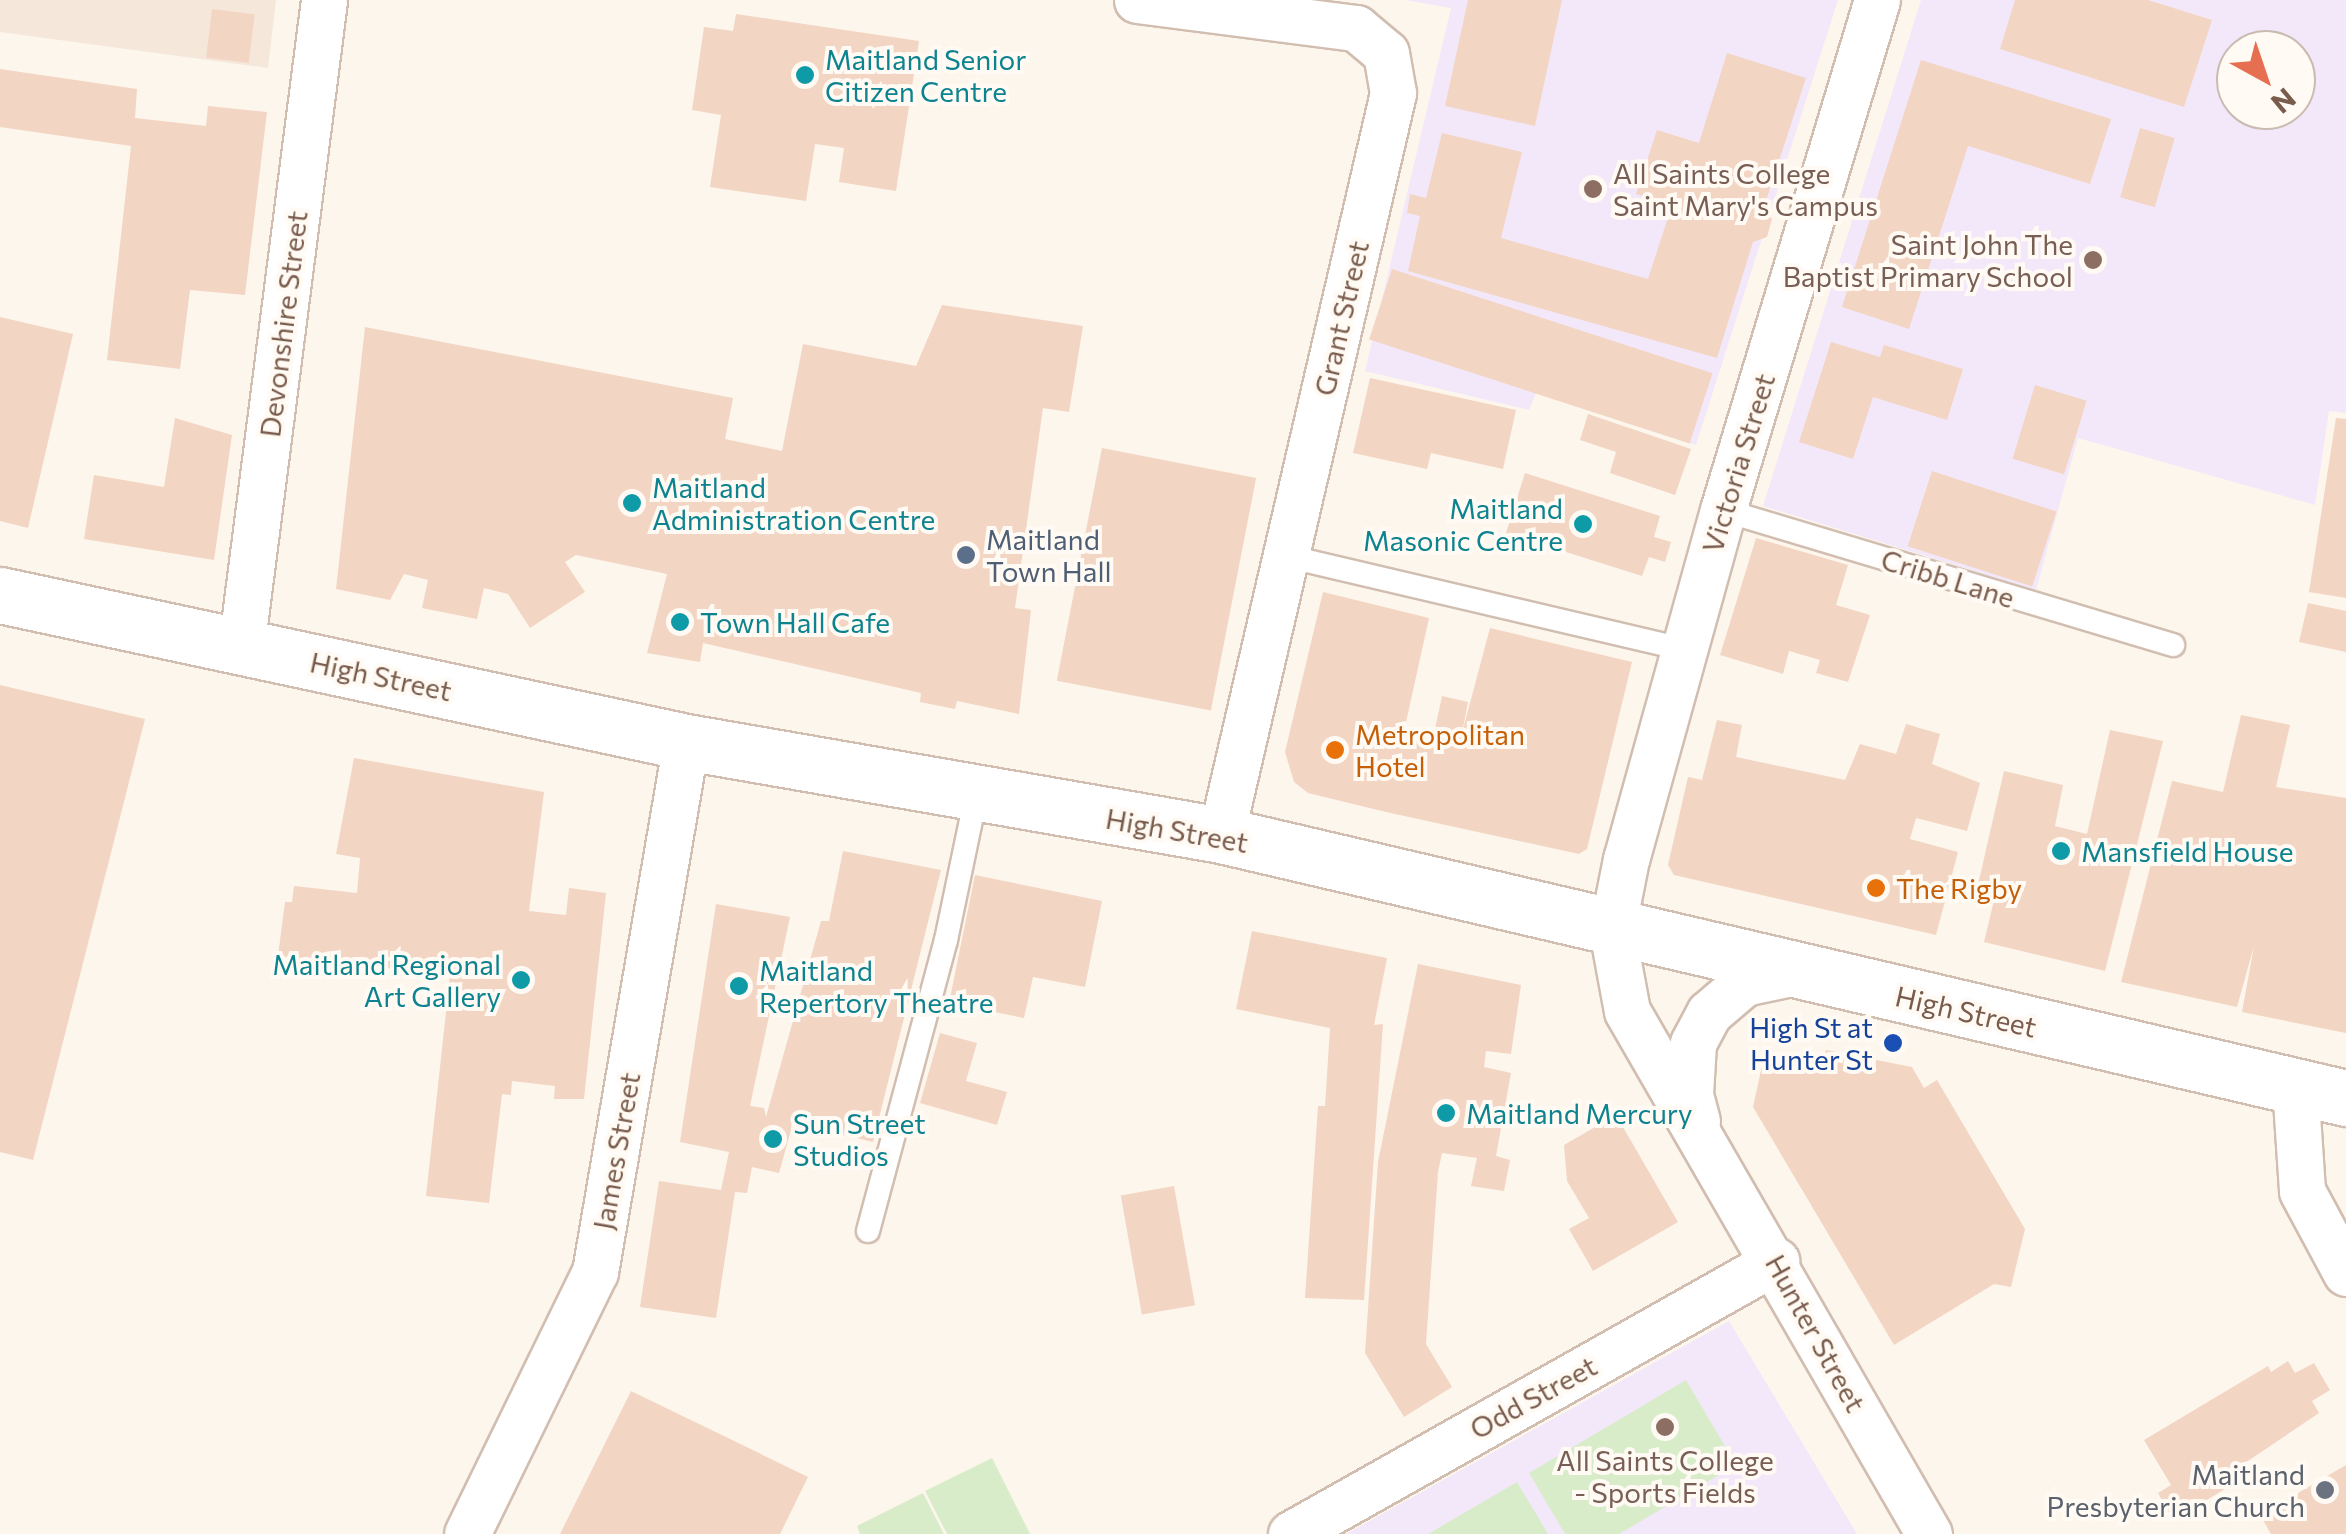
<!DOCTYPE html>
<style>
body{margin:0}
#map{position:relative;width:2346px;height:1534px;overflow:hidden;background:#fdf6ec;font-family:Commissioner,sans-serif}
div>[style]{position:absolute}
.residential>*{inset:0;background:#f5e8da}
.education>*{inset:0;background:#f3e8fa}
.green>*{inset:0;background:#d8ecc9}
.building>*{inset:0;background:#f3d5c3;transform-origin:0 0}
.roads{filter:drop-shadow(2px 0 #d1beb0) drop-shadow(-2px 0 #d1beb0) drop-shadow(0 2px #d1beb0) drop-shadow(0 -2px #d1beb0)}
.lane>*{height:22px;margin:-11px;padding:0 11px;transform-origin:11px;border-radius:11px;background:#fff}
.street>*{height:45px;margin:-22.5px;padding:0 22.5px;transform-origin:22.5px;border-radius:22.5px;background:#fff}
.secondary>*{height:55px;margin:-27.5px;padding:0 27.5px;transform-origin:27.5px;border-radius:27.5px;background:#fff}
.dots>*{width:28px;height:28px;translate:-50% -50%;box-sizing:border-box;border:5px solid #fffaf3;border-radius:50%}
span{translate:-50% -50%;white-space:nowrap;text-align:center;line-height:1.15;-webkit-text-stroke:8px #fffaf3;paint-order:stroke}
.culture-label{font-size:28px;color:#0d838f}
.left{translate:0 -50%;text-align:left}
.right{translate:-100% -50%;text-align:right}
.education-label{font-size:28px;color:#785e54}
.street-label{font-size:28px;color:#7a5c4d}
.service-label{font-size:28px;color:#4e5e75}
.food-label{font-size:28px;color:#c56008}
.transit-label{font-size:28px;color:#164399}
.worship-label{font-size:28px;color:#5b616d}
.north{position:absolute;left:2216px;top:30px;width:100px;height:100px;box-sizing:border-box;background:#fffaf3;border:2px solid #cabbb1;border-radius:50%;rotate:140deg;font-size:28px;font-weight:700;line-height:40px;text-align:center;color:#7a5c4d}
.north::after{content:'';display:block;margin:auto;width:35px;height:45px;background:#e76f51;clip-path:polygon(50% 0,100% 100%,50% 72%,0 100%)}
</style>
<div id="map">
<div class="residential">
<i style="clip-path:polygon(0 0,276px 0,268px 68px,0 32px)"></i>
</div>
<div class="education">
<i style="clip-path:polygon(1405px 0,1838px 0,1696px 445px,1536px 393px,1529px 410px,1365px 371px,1451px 8px)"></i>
<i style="clip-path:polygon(evenodd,1921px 0,2346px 0,2346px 413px,2329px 411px,2315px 505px,2078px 438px,2036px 590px,1763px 506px,1921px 0,2236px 50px,2296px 50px,2296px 110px,2236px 110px,2236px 50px)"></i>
<i style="clip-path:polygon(1729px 1321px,1857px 1534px,1346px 1534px)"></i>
</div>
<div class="green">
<i style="clip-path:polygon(1686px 1380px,1736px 1465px,1619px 1534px,1565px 1534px,1529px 1473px)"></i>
<i style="clip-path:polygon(992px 1458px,1030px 1534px,947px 1534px,925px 1491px)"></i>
<i style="clip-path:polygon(1517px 1482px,1548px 1534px,1428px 1534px)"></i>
<i style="clip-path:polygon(923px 1493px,944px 1534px,860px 1534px,857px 1526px)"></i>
</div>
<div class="building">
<i style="clip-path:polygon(1468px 0,1562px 0,1535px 126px,1445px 106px)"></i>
<i style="clip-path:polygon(2015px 0,2148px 0,2212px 20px,2184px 107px,2000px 49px)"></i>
<i style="left:212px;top:9px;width:43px;height:49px;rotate:7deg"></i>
<i style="clip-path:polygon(736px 14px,919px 41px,896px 191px,839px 182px,844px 148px,815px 144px,806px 201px,710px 187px,721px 115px,692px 110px,704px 27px,733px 31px)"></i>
<i style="clip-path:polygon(1727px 53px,1806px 78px,1764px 207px,1772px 219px,1767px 237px,1753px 242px,1717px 358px,1408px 271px,1420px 216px,1407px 213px,1410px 194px,1426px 198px,1442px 133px,1522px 152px,1501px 238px,1648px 279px,1672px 205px,1636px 194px,1657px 130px,1699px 143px)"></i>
<i style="clip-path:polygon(1921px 60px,2111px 119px,2090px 184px,1968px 146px,1909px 329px,1842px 307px)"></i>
<i style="clip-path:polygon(0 69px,137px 89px,135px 118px,206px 126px,208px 106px,267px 112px,245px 295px,190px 290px,180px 369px,107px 360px,131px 146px,0 127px)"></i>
<i style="left:2140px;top:128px;width:36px;height:72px;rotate:16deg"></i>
<i style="left:1392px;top:269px;width:337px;height:74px;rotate:18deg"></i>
<i style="clip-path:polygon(942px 305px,1083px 326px,1069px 412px,1043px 408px,1015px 608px,1031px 610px,1019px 714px,957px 701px,955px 709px,920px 702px,921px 693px,703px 643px,700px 662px,647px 653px,667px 574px,576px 555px,565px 562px,585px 592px,530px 628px,508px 594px,484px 588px,477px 619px,422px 608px,428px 580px,404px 574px,390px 600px,336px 589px,365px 327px,733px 398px,725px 439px,782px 451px,803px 344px,916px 366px)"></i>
<i style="clip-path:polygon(0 317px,73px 334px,28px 528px,0 521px)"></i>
<i style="clip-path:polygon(1831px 342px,1880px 357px,1884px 345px,1963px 369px,1947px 420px,1873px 397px,1853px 459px,1799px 442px)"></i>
<i style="clip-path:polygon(1370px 378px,1516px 410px,1503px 469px,1431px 453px,1427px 469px,1353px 453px)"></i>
<i style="left:2035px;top:385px;width:54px;height:77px;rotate:17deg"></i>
<i style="clip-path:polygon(1588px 414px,1691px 449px,1675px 495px,1610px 473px,1616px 452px,1580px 440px)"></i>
<i style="clip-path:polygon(175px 418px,232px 435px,214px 560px,84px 539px,94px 475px,164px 487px)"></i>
<i style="clip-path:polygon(2336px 418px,2346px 419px,2346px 598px,2309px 592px)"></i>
<i style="left:1102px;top:448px;width:157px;height:237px;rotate:11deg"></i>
<i style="left:1932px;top:471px;width:131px;height:79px;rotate:18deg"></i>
<i style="clip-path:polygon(1525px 473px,1660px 516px,1654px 537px,1671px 542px,1665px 562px,1649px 557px,1642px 576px,1506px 533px)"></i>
<i style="clip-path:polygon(1756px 538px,1848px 565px,1836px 605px,1870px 615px,1848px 682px,1816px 673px,1820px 660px,1789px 651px,1783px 674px,1720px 655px)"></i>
<i style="clip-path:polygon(1323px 592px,1429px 618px,1403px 736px,1432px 743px,1442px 696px,1468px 702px,1462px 733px,1490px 628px,1632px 662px,1587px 849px,1579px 854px,1386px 812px,1308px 793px,1294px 782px,1285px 752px)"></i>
<i style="clip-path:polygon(2308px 603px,2346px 611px,2346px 652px,2299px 642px)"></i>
<i style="clip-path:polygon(0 685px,145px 719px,33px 1160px,0 1152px)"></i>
<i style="clip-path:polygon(2241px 715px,2290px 725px,2276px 787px,2346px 798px,2346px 1033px,2242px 1012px,2254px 946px,2237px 1007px,2121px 982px,2172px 781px,2223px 792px)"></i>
<i style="clip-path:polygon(1717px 720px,1742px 725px,1736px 757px,1845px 780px,1860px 744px,1896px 754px,1906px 724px,1940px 734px,1932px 764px,1980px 783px,1967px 831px,1916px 818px,1910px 839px,1958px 852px,1936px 935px,1674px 875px,1668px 865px,1688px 777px,1702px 780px)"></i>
<i style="clip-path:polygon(2110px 730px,2163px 741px,2105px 971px,1984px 942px,1996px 892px,1977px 889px,2004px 771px,2063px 785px,2055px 826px,2087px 834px)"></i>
<i style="clip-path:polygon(354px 758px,544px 792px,529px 911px,566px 915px,569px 888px,606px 893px,584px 1099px,554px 1099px,555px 1086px,512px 1081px,511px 1095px,502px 1094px,489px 1203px,426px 1196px,450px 975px,278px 956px,285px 902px,292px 902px,294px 886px,357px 893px,360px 858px,336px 854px)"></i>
<i style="clip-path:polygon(843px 851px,941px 870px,873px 1142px,793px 1123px,779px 1173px,752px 1167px,747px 1193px,735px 1192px,716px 1318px,640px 1307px,659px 1181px,721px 1190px,729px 1152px,680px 1142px,716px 904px,790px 917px,750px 1106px,764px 1108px,766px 1117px,821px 921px,829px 921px)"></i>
<i style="clip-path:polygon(975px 875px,1102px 901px,1085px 987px,1033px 977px,1024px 1018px,949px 1003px)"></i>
<i style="clip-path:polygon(1252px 931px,1387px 958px,1374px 1025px,1383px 1024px,1364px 1300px,1305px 1298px,1318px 1106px,1325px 1106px,1330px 1028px,1236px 1009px)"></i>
<i style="clip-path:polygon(1418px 964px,1521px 985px,1511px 1054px,1486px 1051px,1484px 1067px,1511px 1073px,1496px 1156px,1510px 1160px,1504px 1191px,1471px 1186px,1477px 1158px,1442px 1153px,1438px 1172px,1426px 1344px,1452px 1387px,1404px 1417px,1365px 1353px,1378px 1162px)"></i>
<i style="clip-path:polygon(940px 1033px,977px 1043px,966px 1081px,1007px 1092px,997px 1125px,920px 1103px)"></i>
<i style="clip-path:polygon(1826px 1050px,1912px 1067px,1924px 1088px,1937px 1080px,2025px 1229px,2011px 1287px,1994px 1284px,1894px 1345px,1753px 1107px,1765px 1052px,1821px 1066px)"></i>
<i style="clip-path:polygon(1616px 1115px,1678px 1222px,1593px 1271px,1569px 1229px,1589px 1218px,1567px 1181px,1564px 1145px)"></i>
<i style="left:1174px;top:1186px;width:121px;height:54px;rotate:80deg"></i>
<i style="clip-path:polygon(2288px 1361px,2295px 1373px,2314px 1363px,2330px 1390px,2312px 1401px,2319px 1413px,2236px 1469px,2242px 1479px,2173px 1520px,2158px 1493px,2171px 1485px,2144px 1440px,2268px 1366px,2271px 1372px)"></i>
<i style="clip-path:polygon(631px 1391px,808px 1477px,780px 1534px,560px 1534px)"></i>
<i style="clip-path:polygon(2346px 1465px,2346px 1534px,2271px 1534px,2260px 1515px)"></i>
</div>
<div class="roads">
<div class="lane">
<i style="left:1723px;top:510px;width:470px;rotate:16.7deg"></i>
<i style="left:1286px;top:556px;width:409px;rotate:13.2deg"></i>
<i style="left:868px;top:1231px;width:301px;rotate:-75deg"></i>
<i style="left:946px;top:940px;width:147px;rotate:-78.2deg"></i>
</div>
<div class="street">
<i style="left:1137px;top:0;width:221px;rotate:7.3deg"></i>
<i style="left:1356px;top:28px;width:39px;rotate:40deg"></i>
<i style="left:1386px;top:53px;width:41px;rotate:80.1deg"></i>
<i style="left:1393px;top:93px;width:762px;rotate:103.05deg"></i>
<i style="left:1877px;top:0;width:533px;rotate:106.8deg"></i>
<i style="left:1723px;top:510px;width:362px;rotate:105.5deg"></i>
<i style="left:1626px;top:859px;width:72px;rotate:101.2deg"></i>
<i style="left:1612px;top:930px;width:82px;rotate:79.5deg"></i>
<i style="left:1627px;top:1011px;width:604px;rotate:60deg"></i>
<i style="left:241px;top:648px;width:653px;rotate:-82.7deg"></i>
<i style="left:2295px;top:1085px;width:106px;rotate:86.2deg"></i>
<i style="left:2302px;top:1191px;width:93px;rotate:61.8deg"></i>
<i style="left:1697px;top:1121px;width:28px;rotate:-105deg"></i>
<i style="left:1690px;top:1094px;width:51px;rotate:-86.6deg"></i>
<i style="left:1693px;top:1043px;width:34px;rotate:-62deg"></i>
<i style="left:1709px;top:1013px;width:46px;rotate:-40.6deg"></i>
<i style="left:1744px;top:983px;width:53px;rotate:-11.9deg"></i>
<i style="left:467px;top:1534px;width:292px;rotate:-64deg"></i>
<i style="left:595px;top:1272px;width:538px;rotate:-80.26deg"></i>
<i style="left:1291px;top:1534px;width:557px;rotate:-29.37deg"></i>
</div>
<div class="secondary">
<i style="left:0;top:595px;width:702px;rotate:12.09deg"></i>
<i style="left:686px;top:742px;width:543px;rotate:9.86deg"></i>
<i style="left:1221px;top:835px;width:1155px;rotate:13.16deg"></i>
</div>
</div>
<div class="dots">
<i style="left:805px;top:75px;background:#0f9aa8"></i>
<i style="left:1593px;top:189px;background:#8d6e63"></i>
<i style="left:2093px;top:260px;background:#8d6e63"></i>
<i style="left:632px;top:503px;background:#0f9aa8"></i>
<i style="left:1583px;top:524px;background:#0f9aa8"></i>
<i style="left:966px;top:555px;background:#5c6f8a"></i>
<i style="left:680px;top:622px;background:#0f9aa8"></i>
<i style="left:1335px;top:750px;background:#e8710a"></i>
<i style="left:2061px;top:851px;background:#0f9aa8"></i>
<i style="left:1876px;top:888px;background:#e8710a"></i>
<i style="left:521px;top:980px;background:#0f9aa8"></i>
<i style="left:739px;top:986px;background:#0f9aa8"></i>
<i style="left:1893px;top:1043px;background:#1a4fb4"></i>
<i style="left:1446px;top:1113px;background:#0f9aa8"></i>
<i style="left:773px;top:1139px;background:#0f9aa8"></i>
<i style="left:1665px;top:1427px;background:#8d6e63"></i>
<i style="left:2325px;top:1490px;background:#6b7280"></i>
</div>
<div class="culture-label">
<span class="left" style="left:825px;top:75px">Maitland Senior<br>Citizen Centre</span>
<span class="left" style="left:652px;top:503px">Maitland<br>Administration Centre</span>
<span class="right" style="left:1563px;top:524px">Maitland<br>Masonic Centre</span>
<span class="left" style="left:700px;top:622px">Town Hall Cafe</span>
<span class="left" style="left:2081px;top:851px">Mansfield House</span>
<span class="right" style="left:501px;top:980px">Maitland Regional<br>Art Gallery</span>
<span class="left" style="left:759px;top:986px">Maitland<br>Repertory Theatre</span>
<span class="left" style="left:1466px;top:1113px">Maitland Mercury</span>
<span class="left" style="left:793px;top:1139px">Sun Street<br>Studios</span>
</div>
<div class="education-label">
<span class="left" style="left:1613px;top:189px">All Saints College<br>Saint Mary's Campus</span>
<span class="right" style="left:2073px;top:260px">Saint John The<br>Baptist Primary School</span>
<span style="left:1665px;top:1476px">All Saints College<br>- Sports Fields</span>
</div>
<div class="street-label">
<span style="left:1341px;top:318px;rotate:-77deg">Grant Street</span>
<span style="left:283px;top:324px;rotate:-83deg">Devonshire Street</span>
<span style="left:1738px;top:463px;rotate:-73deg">Victoria Street</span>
<span style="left:1948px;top:578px;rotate:17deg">Cribb Lane</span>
<span style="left:381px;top:676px;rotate:12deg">High Street</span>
<span style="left:1177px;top:830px;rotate:10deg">High Street</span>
<span style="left:1966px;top:1011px;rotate:13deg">High Street</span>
<span style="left:616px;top:1151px;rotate:-80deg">James Street</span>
<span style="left:1816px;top:1333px;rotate:61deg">Hunter Street</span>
<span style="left:1533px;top:1397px;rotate:-29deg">Odd Street</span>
</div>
<div class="service-label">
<span class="left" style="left:986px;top:555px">Maitland<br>Town Hall</span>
</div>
<div class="food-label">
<span class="left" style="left:1355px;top:750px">Metropolitan<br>Hotel</span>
<span class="left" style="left:1896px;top:888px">The Rigby</span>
</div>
<div class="transit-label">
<span class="right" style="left:1873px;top:1043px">High St at<br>Hunter St</span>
</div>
<div class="worship-label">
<span class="right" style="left:2305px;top:1490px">Maitland<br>Presbyterian Church</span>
</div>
<div class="north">N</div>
</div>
